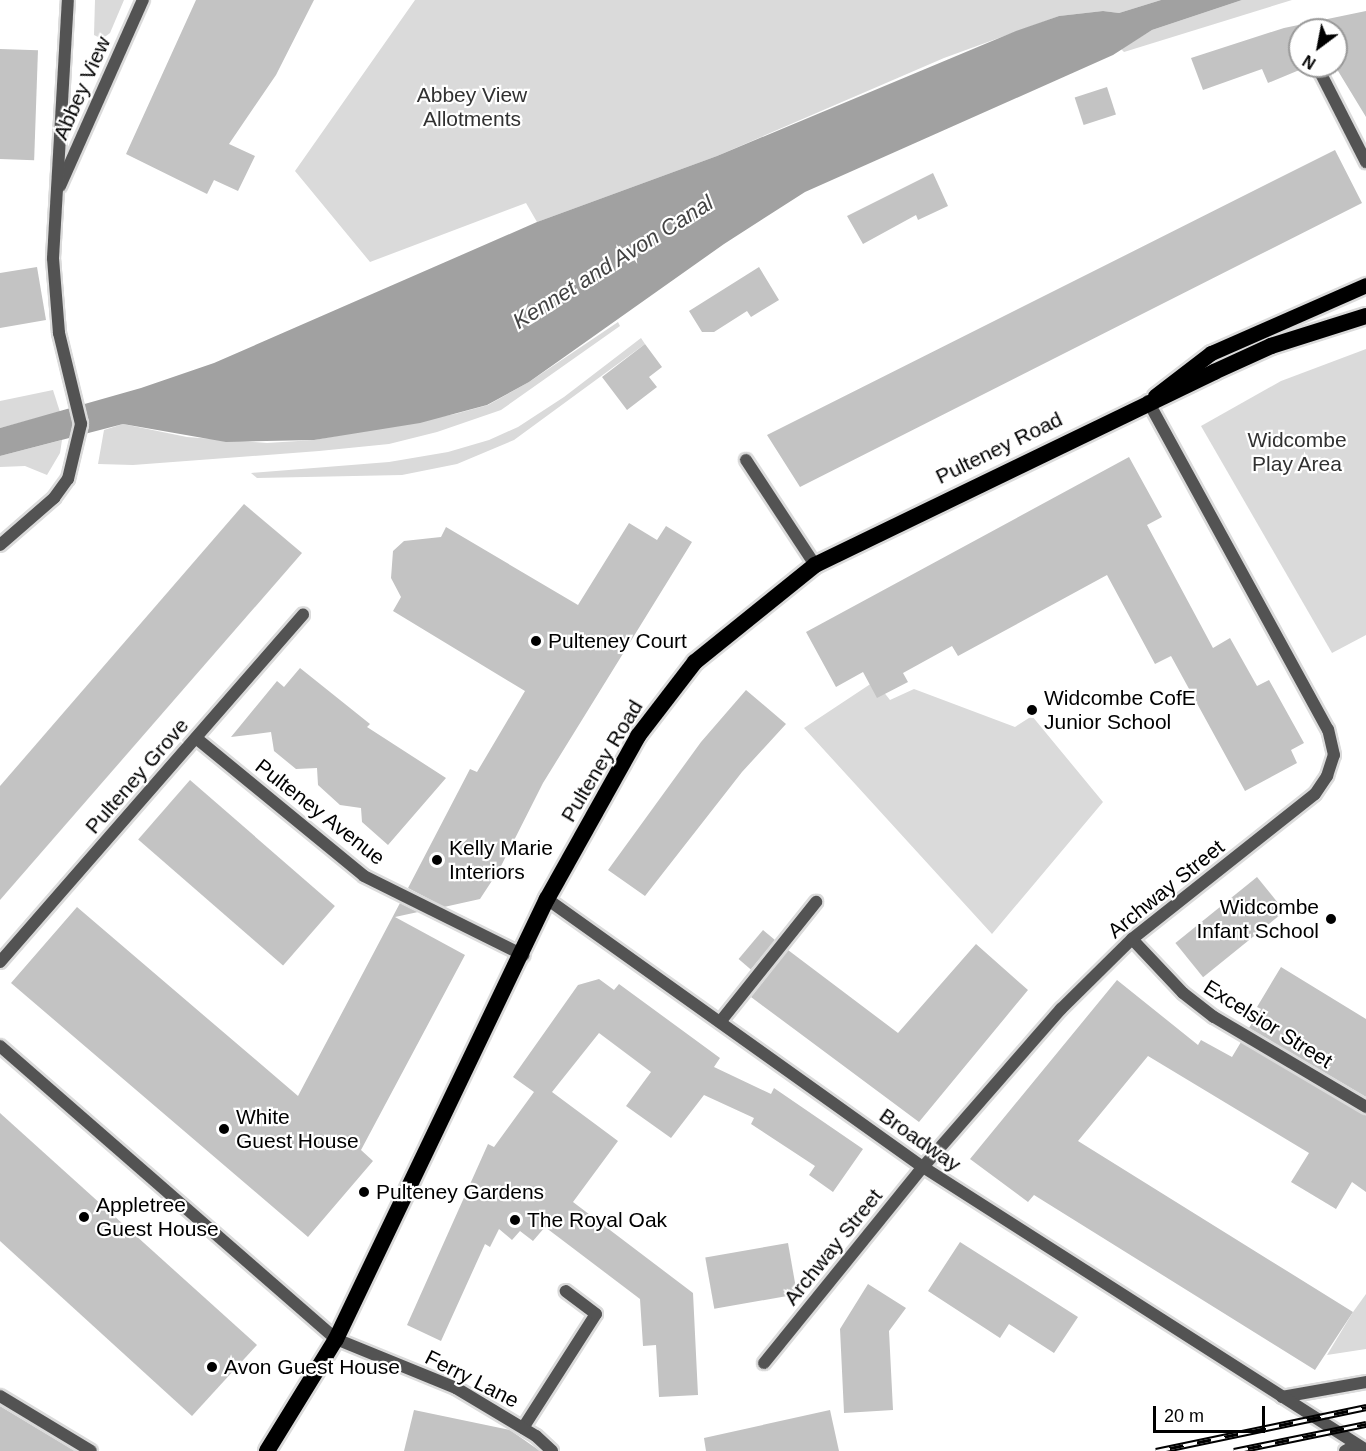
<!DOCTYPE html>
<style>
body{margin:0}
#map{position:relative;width:1366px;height:1451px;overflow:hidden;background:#fff;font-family:Helvetica,sans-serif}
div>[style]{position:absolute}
.green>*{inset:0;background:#dadada}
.water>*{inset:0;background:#a1a1a1}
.building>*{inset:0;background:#c3c3c3;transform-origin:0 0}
.roads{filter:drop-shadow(2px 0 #dbdbdb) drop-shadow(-2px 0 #dbdbdb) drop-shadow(0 2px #dbdbdb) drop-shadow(0 -2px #dbdbdb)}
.service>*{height:12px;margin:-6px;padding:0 6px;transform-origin:6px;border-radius:6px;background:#535353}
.minor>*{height:12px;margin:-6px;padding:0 6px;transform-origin:6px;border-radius:6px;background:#535353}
.primary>*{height:15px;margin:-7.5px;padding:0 7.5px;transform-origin:7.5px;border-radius:7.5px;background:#000}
.trunk>*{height:16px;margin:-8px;padding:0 8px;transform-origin:8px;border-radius:8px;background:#000}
.rail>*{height:7px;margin-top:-3.5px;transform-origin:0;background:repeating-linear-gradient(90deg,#fff 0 14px,#000 0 28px);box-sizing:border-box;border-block:2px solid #000}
.dots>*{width:16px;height:16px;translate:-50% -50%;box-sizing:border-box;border:3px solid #fff;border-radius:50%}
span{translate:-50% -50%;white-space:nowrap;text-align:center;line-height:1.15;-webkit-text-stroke:4.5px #fff;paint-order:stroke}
.street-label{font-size:21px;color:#000}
.park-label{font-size:21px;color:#313131}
.poi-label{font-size:21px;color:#000}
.left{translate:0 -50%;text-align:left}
.right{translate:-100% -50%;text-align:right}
.water-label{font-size:22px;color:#424242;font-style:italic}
.north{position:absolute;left:1288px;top:18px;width:60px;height:60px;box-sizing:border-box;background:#fff;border:2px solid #999;border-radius:50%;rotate:212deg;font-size:16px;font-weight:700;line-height:24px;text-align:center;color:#000}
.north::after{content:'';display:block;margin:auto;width:21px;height:27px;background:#000;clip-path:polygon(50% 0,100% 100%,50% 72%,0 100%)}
.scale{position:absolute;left:1153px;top:1406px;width:112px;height:27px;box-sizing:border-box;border:3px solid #000;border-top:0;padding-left:8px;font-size:18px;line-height:21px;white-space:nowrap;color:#000;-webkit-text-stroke:4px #fff;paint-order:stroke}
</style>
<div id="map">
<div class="green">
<i style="clip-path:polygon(95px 0,124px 0,110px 33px,102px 39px,94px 35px)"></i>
<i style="clip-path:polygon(415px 0,1161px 0,1119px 13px,1103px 11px,1059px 16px,944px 58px,717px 156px,537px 222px,526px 203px,370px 262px,295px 171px)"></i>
<i style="clip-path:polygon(1242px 0,1292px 0,1124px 52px,1121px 49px,1152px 30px)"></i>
<i style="clip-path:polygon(618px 322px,620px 326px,501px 410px,437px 432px,389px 444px,319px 451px,133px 465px,98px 464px,104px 430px,123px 424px,187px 437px,267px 443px,314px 440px,455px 414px,488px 405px,529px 382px)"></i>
<i style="clip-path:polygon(641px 338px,645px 344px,514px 440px,457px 464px,402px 475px,257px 478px,251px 473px,389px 462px,448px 452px,489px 440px,518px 427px,564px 397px)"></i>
<i style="clip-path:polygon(1366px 349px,1366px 635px,1332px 653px,1201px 426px,1281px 381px)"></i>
<i style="clip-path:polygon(53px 390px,60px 412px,0 428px,0 401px)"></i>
<i style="clip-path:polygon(62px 440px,60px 453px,47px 475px,25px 466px,0 467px,0 456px)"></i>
<i style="clip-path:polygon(875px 681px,890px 700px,914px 689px,1015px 727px,1032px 716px,1103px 802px,992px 934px,804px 728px)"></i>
<i style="clip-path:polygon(1366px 1294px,1366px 1349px,1327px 1355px,1353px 1312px)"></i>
</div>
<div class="water">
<i style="clip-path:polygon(1161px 0,1242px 0,1152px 30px,1113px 55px,805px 192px,724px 244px,529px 382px,487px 405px,420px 423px,314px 440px,226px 442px,123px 424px,0 456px,0 428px,141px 388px,214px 363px,537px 222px,717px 156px,1016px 31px,1059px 16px,1103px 11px,1119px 13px)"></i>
</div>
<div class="building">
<i style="clip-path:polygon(196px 0,314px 0,276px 75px,229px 144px,255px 156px,238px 191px,214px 180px,207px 194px,126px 154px)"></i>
<i style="clip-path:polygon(1366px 11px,1366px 117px,1335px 66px,1336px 30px,1300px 30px,1300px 66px,1309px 66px,1268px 83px,1262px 69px,1203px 90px,1191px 58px,1284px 28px)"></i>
<i style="left:0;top:49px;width:38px;height:110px;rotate:2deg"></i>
<i style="left:1107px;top:87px;width:29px;height:34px;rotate:72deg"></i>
<i style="clip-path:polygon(1335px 150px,1362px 203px,1247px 261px,800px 487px,767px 435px)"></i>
<i style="clip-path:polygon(933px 173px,948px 206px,918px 220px,916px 215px,863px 244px,847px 216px)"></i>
<i style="clip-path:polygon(37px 267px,46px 320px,0 328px,0 273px)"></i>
<i style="clip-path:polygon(759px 267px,779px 300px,751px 317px,747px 311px,714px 332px,702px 332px,689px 311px)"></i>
<i style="clip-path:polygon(645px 344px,662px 367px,649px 377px,657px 387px,627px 410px,602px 377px)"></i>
<i style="clip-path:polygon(1129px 457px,1162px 517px,1147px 525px,1213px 648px,1230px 638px,1257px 686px,1269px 680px,1304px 743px,1291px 750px,1297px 763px,1245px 791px,1171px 656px,1155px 664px,1107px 575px,958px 656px,952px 646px,903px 673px,908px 682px,877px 698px,863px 672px,836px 687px,806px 632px)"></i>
<i style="clip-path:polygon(244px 504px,302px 553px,0 900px,0 786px)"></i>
<i style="clip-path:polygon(629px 523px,657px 540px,666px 526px,692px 542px,543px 783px,499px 870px,480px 899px,444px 907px,408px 888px,470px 769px,477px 772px,525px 691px,393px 611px,401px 597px,391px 578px,393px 551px,404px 541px,441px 537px,446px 527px,578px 605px)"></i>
<i style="clip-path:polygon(300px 668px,370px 724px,367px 727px,446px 778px,388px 845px,362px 822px,361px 808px,340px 805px,318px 785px,317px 768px,296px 769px,274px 751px,271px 732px,231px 737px,277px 681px,284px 687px)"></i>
<i style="clip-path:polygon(746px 690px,786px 724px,742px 772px,645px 896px,608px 870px,701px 742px)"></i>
<i style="left:190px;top:780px;width:192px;height:79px;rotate:41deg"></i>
<i style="left:1257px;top:877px;width:44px;height:105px;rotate:51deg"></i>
<i style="clip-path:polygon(400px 903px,418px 912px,395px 917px,465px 955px,361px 1150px,373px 1161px,308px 1237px,11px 983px,77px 907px,298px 1096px)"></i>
<i style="left:763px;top:930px;width:16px;height:38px;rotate:40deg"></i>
<i style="clip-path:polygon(976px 944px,1028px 990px,919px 1122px,751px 997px,788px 950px,898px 1033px)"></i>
<i style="clip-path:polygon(1281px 967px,1366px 1019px,1366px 1097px,1249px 1028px,1261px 1009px,1257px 1007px)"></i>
<i style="clip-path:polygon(599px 979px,614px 990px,619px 984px,720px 1058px,714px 1067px,771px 1094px,774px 1088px,863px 1149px,833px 1192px,809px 1175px,815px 1166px,751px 1124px,754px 1118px,704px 1095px,671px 1138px,626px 1106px,651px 1072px,599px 1033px,552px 1092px,618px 1141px,573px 1202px,693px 1293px,698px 1395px,659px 1397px,656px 1345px,643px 1346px,640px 1299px,545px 1227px,533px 1241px,520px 1231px,512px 1240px,499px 1229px,490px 1247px,485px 1244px,441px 1341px,407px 1325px,488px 1144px,494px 1147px,534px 1092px,513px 1077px,578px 985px)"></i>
<i style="clip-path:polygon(1117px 980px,1198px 1045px,1201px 1040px,1232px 1057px,1241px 1042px,1366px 1115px,1366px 1192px,1352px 1182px,1336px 1209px,1291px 1182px,1309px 1153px,1148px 1056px,1078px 1141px,1353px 1312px,1315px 1370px,1034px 1195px,1028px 1202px,970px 1159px)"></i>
<i style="clip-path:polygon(0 1113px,257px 1345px,192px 1416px,0 1241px)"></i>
<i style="clip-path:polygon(960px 1242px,1078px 1317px,1054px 1353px,1009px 1324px,1000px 1338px,928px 1291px)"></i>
<i style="left:788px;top:1243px;width:52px;height:84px;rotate:80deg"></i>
<i style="clip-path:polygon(868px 1284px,906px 1308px,889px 1331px,893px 1410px,844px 1413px,840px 1329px)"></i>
<i style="clip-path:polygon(0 1406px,75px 1451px,0 1451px)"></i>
<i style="clip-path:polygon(414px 1410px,510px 1430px,540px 1451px,404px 1451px)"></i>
<i style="clip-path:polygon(830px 1410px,839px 1451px,706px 1451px,704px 1438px)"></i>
</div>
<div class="roads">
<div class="service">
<i style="left:746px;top:460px;width:126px;rotate:56.7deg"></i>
<i style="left:720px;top:1022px;width:154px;rotate:-51.3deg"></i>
<i style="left:1282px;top:1397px;width:85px;rotate:-10.1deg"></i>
<i style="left:523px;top:1428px;width:135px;rotate:-57.4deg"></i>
<i style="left:596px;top:1314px;width:38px;rotate:-143deg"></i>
<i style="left:1345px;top:1451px;width:13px;rotate:-29deg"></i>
</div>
<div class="minor">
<i style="left:1317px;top:66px;width:108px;rotate:63deg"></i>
<i style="left:60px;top:186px;width:204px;rotate:-66deg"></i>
<i style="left:0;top:545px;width:72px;rotate:-41deg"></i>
<i style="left:54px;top:498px;width:24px;rotate:-54deg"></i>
<i style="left:68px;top:479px;width:57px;rotate:-76.7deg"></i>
<i style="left:81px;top:424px;width:94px;rotate:-103.6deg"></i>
<i style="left:59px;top:333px;width:75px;rotate:-94.6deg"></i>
<i style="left:53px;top:258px;width:258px;rotate:-86.7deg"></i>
<i style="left:196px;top:738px;width:217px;rotate:39.4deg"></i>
<i style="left:364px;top:876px;width:178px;rotate:26.4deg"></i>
<i style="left:547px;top:899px;width:462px;rotate:35.5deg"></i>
<i style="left:923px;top:1167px;width:526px;rotate:32.57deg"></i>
<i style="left:1132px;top:939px;width:74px;rotate:46.6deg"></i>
<i style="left:1183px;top:993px;width:39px;rotate:38deg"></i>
<i style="left:1214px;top:1017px;width:177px;rotate:30.6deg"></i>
<i style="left:0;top:962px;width:461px;rotate:-48.9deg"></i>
<i style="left:0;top:1046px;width:446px;rotate:41.1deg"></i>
<i style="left:336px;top:1339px;width:130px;rotate:22.2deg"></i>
<i style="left:456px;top:1388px;width:93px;rotate:31deg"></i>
<i style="left:536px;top:1436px;width:22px;rotate:43deg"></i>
<i style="left:764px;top:1363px;width:252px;rotate:-51deg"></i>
<i style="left:923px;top:1167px;width:210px;rotate:-48.9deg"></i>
<i style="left:1061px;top:1009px;width:100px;rotate:-44.6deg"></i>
<i style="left:1132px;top:939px;width:233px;rotate:-38.4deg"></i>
<i style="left:1315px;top:794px;width:22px;rotate:-56deg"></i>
<i style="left:1327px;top:776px;width:22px;rotate:-72deg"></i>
<i style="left:1334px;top:755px;width:26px;rotate:-103deg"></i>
<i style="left:1328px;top:730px;width:375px;rotate:-118.7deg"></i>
<i style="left:0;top:1396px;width:106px;rotate:31.1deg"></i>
</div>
<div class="primary">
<i style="left:1155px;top:396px;width:71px;rotate:-37.5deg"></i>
<i style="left:1211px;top:353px;width:169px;rotate:-23.7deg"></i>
</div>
<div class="trunk">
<i style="left:267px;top:1451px;width:132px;rotate:-58.4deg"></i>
<i style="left:336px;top:1339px;width:488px;rotate:-64.4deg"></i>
<i style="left:547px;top:899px;width:187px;rotate:-60.8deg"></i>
<i style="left:638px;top:736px;width:93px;rotate:-52.4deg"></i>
<i style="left:695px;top:662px;width:154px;rotate:-38.9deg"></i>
<i style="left:815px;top:565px;width:443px;rotate:-25.8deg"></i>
<i style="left:1214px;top:372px;width:63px;rotate:-24.5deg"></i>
<i style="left:1271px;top:346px;width:100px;rotate:-17.5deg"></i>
</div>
</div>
<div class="rail">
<i style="left:1156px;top:1451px;width:215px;rotate:-11.8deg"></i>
<i style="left:1234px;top:1451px;width:135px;rotate:-11.6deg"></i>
</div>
<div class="dots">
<i style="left:536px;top:641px;background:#000"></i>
<i style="left:1032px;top:710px;background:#000"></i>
<i style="left:437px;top:860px;background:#000"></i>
<i style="left:1331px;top:919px;background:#000"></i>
<i style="left:224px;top:1129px;background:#000"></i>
<i style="left:364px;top:1192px;background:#000"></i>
<i style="left:84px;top:1217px;background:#000"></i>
<i style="left:515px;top:1220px;background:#000"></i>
<i style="left:212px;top:1367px;background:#000"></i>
</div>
<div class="street-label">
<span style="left:82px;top:88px;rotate:-66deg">Abbey View</span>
<span style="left:999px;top:448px;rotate:-26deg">Pulteney Road</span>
<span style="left:602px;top:761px;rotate:-59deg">Pulteney Road</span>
<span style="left:137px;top:776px;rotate:-49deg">Pulteney Grove</span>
<span style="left:320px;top:812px;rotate:38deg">Pulteney Avenue</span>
<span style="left:1166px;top:889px;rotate:-39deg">Archway Street</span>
<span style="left:1268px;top:1024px;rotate:32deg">Excelsior Street</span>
<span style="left:920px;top:1140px;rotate:35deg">Broadway</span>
<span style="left:833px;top:1247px;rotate:-51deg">Archway Street</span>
<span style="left:472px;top:1379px;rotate:27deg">Ferry Lane</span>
</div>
<div class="park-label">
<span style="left:472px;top:107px">Abbey View<br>Allotments</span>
<span style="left:1297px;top:452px">Widcombe<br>Play Area</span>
</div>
<div class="poi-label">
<span class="left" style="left:548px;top:641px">Pulteney Court</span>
<span class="left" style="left:1044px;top:710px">Widcombe CofE<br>Junior School</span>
<span class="left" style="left:449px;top:860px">Kelly Marie<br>Interiors</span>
<span class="right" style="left:1319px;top:919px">Widcombe<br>Infant School</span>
<span class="left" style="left:236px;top:1129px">White<br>Guest House</span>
<span class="left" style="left:376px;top:1192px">Pulteney Gardens</span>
<span class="left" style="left:96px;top:1217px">Appletree<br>Guest House</span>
<span class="left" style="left:527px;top:1220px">The Royal Oak</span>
<span class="left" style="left:224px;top:1367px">Avon Guest House</span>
</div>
<div class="water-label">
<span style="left:613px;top:262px;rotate:-32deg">Kennet and Avon Canal</span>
</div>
<div class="north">N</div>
<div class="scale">20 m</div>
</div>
